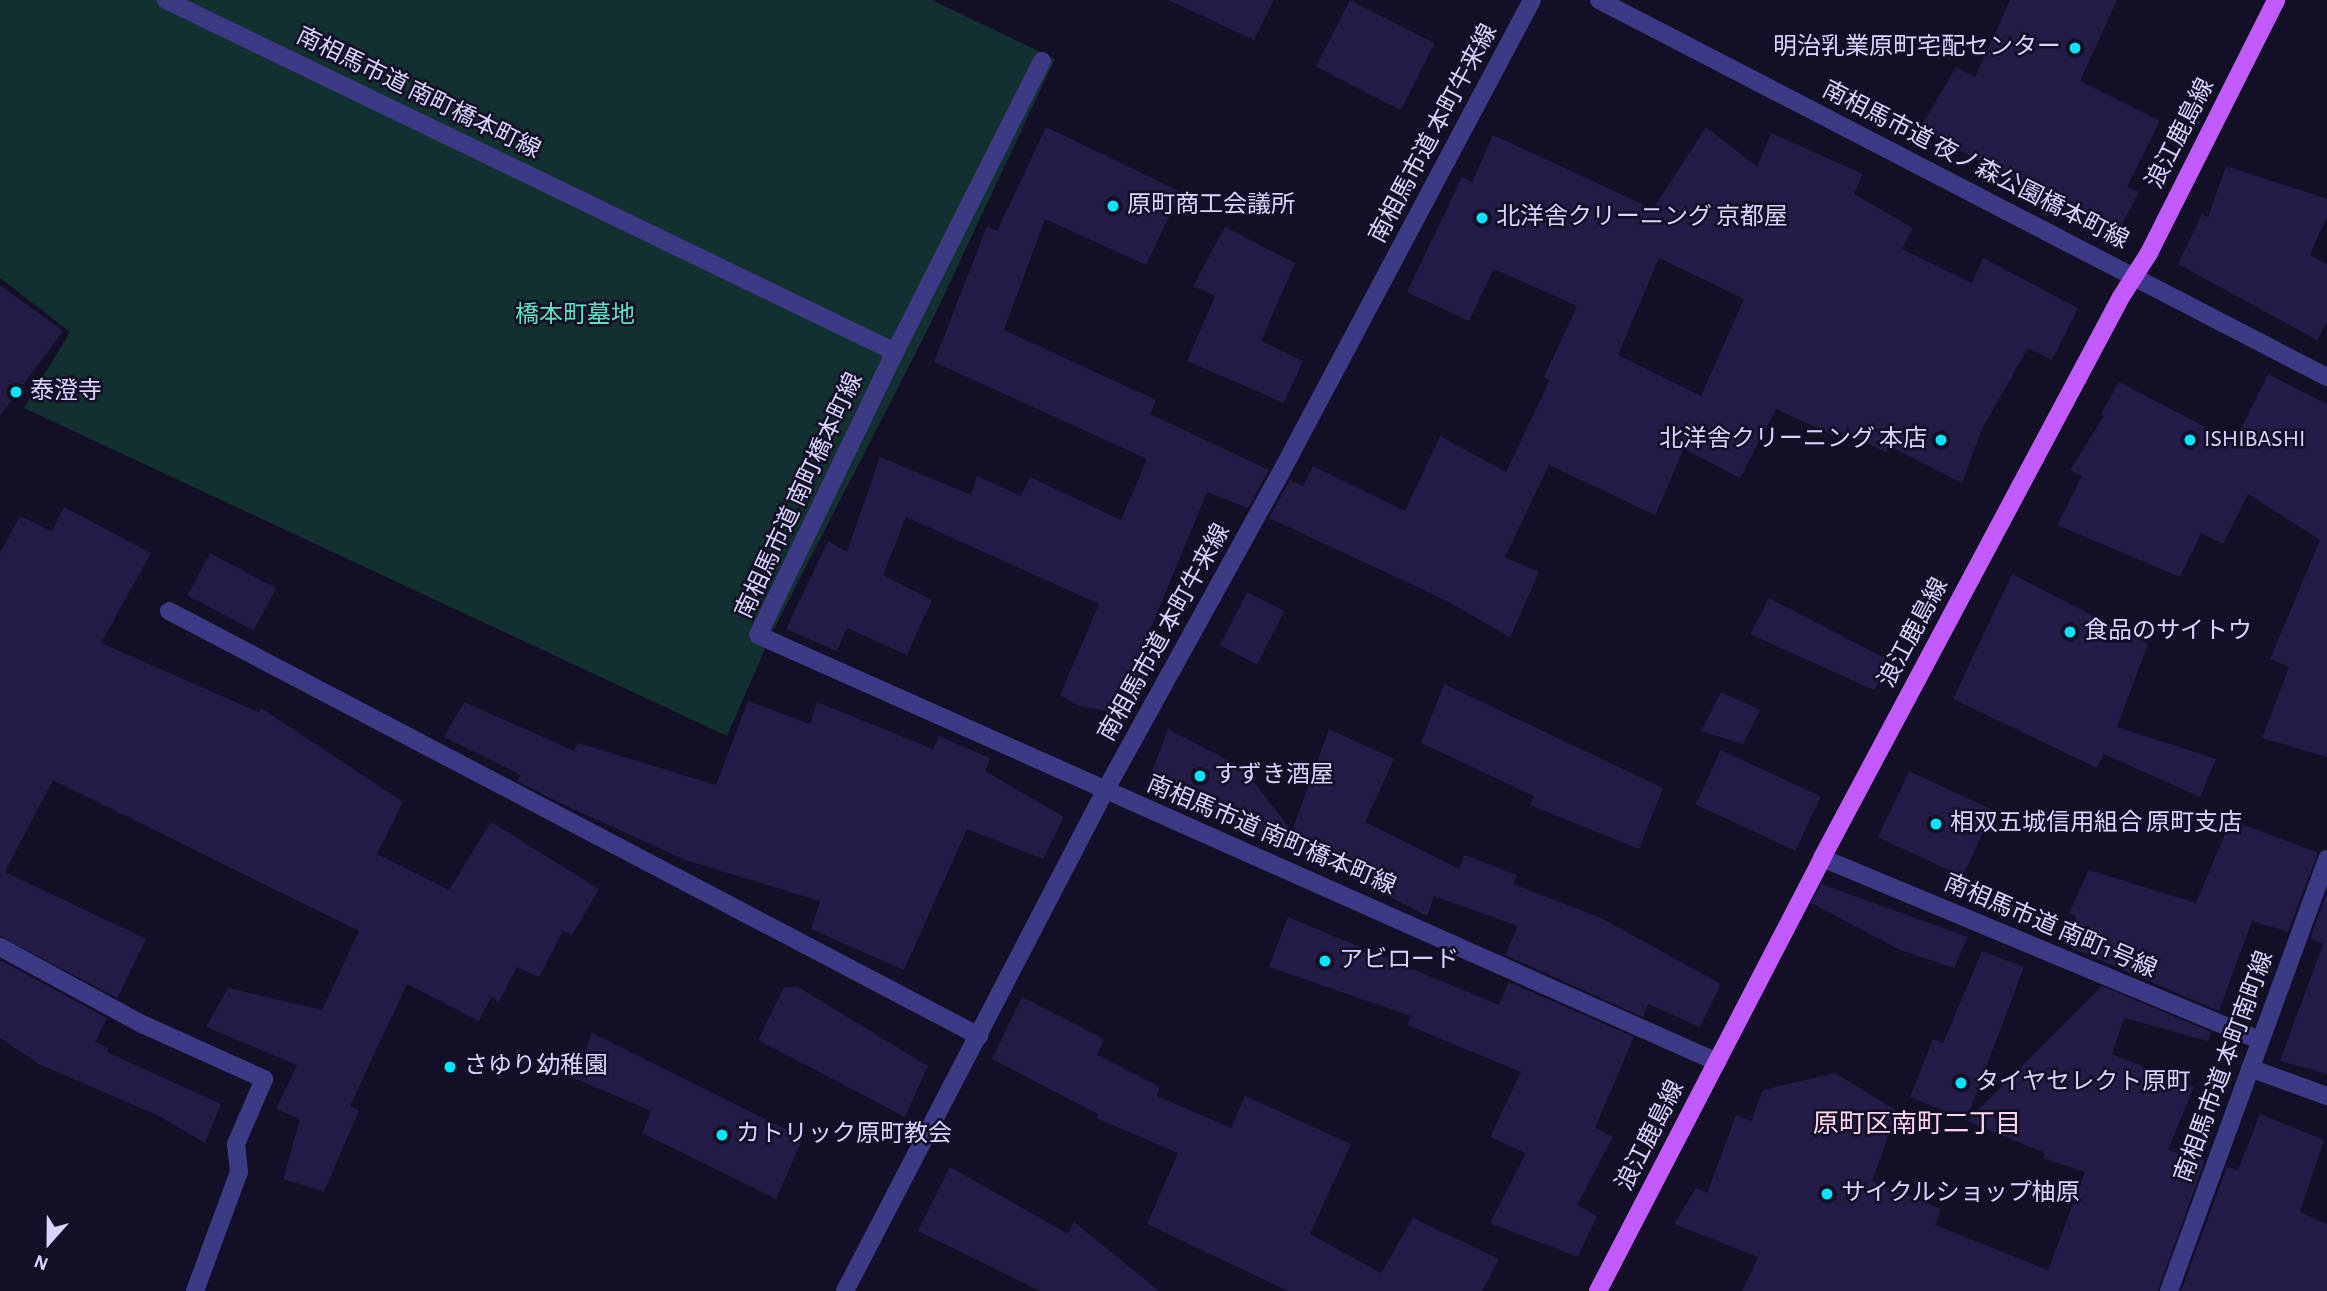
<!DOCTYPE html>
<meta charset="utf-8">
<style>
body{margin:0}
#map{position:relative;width:2327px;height:1291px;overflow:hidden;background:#130f26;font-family:"Alegreya Sans","Noto Sans JP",sans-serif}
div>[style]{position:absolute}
.green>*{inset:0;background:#12302f}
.building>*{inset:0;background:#241b47;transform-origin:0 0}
.minor>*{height:18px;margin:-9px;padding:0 9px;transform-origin:9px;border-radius:9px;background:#3d3a85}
.major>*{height:18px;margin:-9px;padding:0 9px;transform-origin:9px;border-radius:9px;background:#c25bff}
.dots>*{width:19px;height:19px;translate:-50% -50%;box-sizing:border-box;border:4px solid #130f26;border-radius:50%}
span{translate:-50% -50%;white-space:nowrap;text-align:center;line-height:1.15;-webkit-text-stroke:5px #130f26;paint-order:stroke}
.poi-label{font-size:24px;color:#d9d4ff}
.right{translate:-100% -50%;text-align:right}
.left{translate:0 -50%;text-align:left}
.street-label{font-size:24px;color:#d9d4ff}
.park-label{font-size:24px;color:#5fe0c0}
.neighbourhood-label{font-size:26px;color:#ffd6f0}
.north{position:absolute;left:14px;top:1207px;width:70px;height:70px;-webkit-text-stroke:5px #130f26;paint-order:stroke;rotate:201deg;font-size:19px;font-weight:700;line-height:28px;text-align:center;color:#d9d4ff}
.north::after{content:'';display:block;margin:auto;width:24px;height:32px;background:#d9d4ff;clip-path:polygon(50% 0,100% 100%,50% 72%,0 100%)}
</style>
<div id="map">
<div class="green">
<i style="clip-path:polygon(0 0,932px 0,1055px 59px,930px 325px,773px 631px,727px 736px,24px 408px,70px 332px,0 278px)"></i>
</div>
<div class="building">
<i style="clip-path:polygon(1168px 0,1274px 0,1254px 40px)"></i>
<i style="left:1350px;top:0;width:95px;height:75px;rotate:27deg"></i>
<i style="clip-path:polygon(2010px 0,2117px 0,2080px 81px,2160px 121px,2127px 187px,2139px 192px,2119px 230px,1919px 130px,1956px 67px,1975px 77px)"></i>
<i style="clip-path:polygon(1046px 127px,1181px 192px,1146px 265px,1045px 219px,1004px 330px,1156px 400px,1150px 414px,1269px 470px,1248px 508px,1207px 492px,1146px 640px,1160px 647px,1124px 714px,1079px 706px,1060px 695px,1099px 604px,906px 517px,883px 575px,932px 600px,907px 655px,847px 628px,837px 651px,786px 629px,828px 541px,847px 552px,880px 457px,971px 495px,977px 476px,1021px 496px,1030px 477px,1121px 520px,1147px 459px,934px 362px,987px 226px,997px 231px)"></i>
<i style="clip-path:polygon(evenodd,1706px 127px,1757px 167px,1771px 133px,1863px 174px,1854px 194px,1913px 228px,1902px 249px,1972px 283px,1983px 258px,2078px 308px,2052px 360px,2028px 348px,1982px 429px,1962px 483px,1889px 446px,1886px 452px,1842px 432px,1839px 438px,1776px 409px,1740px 478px,1684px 449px,1655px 515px,1549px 465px,1505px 557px,1539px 572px,1510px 637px,1443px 599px,1269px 518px,1290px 480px,1303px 486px,1313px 466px,1405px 511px,1440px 436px,1506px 472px,1550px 380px,1544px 377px,1577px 306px,1494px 269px,1469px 321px,1407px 292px,1462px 177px,1472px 182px,1493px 135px,1653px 209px,1706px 127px,1659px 258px,1744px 299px,1701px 396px,1618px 355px,1659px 258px)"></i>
<i style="clip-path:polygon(2226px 166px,2327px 199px,2327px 216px,2310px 255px,2327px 264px,2327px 322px,2317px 340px,2178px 264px,2202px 214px,2208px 217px)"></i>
<i style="clip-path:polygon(1225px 227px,1295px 263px,1261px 341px,1303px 361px,1284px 403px,1187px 361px,1215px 296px,1193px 286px)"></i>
<i style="clip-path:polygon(0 285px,63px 331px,0 416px)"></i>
<i style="clip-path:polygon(2268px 374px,2327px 404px,2327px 757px,2262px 738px,2289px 667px,2270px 659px,2320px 540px,2248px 494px,2223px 544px,2201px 533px,2180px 577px,2057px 525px,2082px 476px,2070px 470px,2104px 416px,2101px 414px,2119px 382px,2234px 442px)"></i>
<i style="clip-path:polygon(64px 507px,151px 553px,101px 643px,258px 712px,261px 708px,403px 802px,377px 854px,449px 890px,491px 822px,599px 889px,572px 935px,563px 931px,539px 977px,517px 967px,498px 1003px,492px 996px,479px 1021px,407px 984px,350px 1106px,359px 1110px,324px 1192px,283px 1179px,300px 1119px,276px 1109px,297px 1065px,206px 1027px,228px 988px,322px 1010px,359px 931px,53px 780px,5px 872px,146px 939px,117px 998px,0 936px,0 553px,20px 516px,52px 531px)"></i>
<i style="left:210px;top:553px;width:75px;height:48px;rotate:28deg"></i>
<i style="clip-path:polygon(2012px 574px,2148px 644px,2117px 727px,2216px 759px,2200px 797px,2104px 754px,2097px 768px,1953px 699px)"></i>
<i style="left:1247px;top:592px;width:42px;height:60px;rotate:27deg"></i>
<i style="clip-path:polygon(1769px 598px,1892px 662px,1874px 690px,1750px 634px)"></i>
<i style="clip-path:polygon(1444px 684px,1663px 788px,1639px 849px,1530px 805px,1534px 796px,1421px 743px)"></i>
<i style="clip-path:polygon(1721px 692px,1760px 710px,1743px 744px,1701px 731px)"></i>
<i style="clip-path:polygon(748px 701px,810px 724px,817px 702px,933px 749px,939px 736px,990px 758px,985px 771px,1064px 817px,1043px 859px,967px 829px,904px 970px,811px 929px,820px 901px,685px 860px,556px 801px,517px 781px,521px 775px,444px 737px,464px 702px,574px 751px,578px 743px,716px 785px)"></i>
<i style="clip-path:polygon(1168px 729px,1243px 768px,1292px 831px,1329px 729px,1394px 759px,1365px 822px,1459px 869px,1465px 855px,1517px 875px,1513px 884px,1603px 919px,1721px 984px,1700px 1027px,1648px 1004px,1643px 1017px,1505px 955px,1518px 926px,1434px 896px,1427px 916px,1261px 831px,1260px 835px,1147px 785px)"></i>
<i style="left:1721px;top:750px;width:110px;height:60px;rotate:25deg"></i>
<i style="left:1909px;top:771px;width:93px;height:73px;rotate:25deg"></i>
<i style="clip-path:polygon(2231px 820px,2318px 853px,2288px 932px,2252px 921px,2219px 1011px,2065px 945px,2076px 916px,2069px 913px,2089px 870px,2196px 903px)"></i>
<i style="clip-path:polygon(1821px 884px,1968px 937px,1954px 968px,1900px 950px,1811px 903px)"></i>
<i style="clip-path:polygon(2327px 892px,2327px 1074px,2280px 1061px,2323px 944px,2310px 939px)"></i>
<i style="clip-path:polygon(1288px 917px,1499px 1005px,1509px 982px,1634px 1037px,1595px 1128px,1613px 1137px,1577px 1205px,1597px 1216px,1578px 1257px,1490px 1223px,1526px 1153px,1490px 1137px,1521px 1072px,1407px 1025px,1411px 1016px,1269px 967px)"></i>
<i style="clip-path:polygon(1982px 951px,2024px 967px,1966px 1120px,1910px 1097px,1933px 1039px,1943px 1043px)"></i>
<i style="clip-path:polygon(0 960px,107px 1018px,95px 1042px,108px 1048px,107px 1052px,221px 1104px,205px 1143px,159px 1116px,39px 1064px,0 1038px)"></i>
<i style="clip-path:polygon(2102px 986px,2211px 1032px,2208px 1041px,2124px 1018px,2112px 1054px,2194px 1087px,2168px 1150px,2205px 1160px,2158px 1291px,1742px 1291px,1758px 1257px,1674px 1224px,1696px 1188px,1707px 1193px,1736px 1115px,1751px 1121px,1763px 1090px,1835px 1073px,1897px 1111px,1872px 1181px,1941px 1209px,1935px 1225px,2048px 1270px,2085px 1172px,2043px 1158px,2045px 1153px,1967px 1121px)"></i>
<i style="clip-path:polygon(784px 987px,798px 987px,928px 1066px,905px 1117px,758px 1040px)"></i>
<i style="clip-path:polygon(1022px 997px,1104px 1039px,1097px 1055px,1160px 1087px,1157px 1096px,1231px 1128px,1245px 1096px,1351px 1144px,1310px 1234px,1381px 1273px,1413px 1218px,1499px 1259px,1482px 1291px,1288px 1291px,1147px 1224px,1178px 1153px,1096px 1118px,1098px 1114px,992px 1059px)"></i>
<i style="clip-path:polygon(592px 1033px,803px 1138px,776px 1199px,642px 1133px,651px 1111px,574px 1078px)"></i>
<i style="clip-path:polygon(2260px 1114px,2324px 1140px,2300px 1212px,2327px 1224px,2327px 1291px,2181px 1291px,2227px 1167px,2238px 1170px)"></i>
<i style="clip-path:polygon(950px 1167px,1068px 1234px,1074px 1222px,1159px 1291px,1040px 1291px,918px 1231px)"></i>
</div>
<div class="minor">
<i style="left:166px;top:0;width:810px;rotate:25.77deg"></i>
<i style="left:895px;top:352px;width:314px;rotate:115.8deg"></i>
<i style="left:758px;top:635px;width:1050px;rotate:24deg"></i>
<i style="left:1599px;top:0;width:820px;rotate:27.38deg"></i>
<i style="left:895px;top:352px;width:326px;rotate:-63.2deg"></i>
<i style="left:169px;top:611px;width:915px;rotate:27.69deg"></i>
<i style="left:1822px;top:858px;width:474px;rotate:22.6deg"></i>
<i style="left:0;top:947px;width:162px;rotate:28.5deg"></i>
<i style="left:142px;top:1024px;width:134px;rotate:24.3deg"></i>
<i style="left:264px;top:1079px;width:71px;rotate:113.3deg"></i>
<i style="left:236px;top:1144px;width:28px;rotate:84deg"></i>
<i style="left:239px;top:1172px;width:127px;rotate:110.3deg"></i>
<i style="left:2250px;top:1068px;width:82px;rotate:20deg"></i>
<i style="left:845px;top:1291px;width:564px;rotate:-62.53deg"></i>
<i style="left:1105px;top:791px;width:360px;rotate:-61.1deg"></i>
<i style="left:1279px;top:476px;width:539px;rotate:-62.01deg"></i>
<i style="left:2169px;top:1291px;width:460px;rotate:-69.9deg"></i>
</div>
<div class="major">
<i style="left:1598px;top:1291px;width:488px;rotate:-62.6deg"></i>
<i style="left:1822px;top:858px;width:636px;rotate:-61.94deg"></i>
<i style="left:2121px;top:297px;width:52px;rotate:-57.5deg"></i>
<i style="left:2149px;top:253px;width:283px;rotate:-63.3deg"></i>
</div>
<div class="dots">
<i style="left:2075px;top:48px;background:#00e5ff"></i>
<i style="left:1113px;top:206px;background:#00e5ff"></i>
<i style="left:1482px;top:218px;background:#00e5ff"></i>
<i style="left:16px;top:392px;background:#00e5ff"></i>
<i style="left:1941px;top:440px;background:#00e5ff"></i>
<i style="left:2190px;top:440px;background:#00e5ff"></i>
<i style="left:2070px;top:632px;background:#00e5ff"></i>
<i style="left:1200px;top:776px;background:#00e5ff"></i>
<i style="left:1936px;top:824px;background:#00e5ff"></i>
<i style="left:1325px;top:961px;background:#00e5ff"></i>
<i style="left:450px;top:1067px;background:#00e5ff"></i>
<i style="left:1961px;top:1083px;background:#00e5ff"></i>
<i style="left:722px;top:1135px;background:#00e5ff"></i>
<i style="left:1827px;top:1194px;background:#00e5ff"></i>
</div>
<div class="poi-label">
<span class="right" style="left:2061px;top:48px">明治乳業原町宅配センター</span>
<span class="left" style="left:1127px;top:206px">原町商工会議所</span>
<span class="left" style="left:1496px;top:218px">北洋舎クリーニング 京都屋</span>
<span class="left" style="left:30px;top:392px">泰澄寺</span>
<span class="right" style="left:1927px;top:440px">北洋舎クリーニング 本店</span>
<span class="left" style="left:2204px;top:440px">ISHIBASHI</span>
<span class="left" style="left:2084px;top:632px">食品のサイトウ</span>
<span class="left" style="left:1214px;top:776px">すずき酒屋</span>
<span class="left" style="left:1950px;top:824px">相双五城信用組合 原町支店</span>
<span class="left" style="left:1339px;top:961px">アビロード</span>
<span class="left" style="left:464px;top:1067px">さゆり幼稚園</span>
<span class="left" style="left:1975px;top:1083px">タイヤセレクト原町</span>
<span class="left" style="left:736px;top:1135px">カトリック原町教会</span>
<span class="left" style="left:1841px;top:1194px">サイクルショップ柚原</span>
</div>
<div class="street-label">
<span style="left:418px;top:94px;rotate:26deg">南相馬市道 南町橋本町線</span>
<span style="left:1434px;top:134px;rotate:-62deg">南相馬市道 本町牛来線</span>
<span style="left:2181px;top:134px;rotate:-63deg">浪江鹿島線</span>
<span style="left:1975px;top:166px;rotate:27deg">南相馬市道 夜ノ森公園橋本町線</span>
<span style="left:800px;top:496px;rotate:-65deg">南相馬市道 南町橋本町線</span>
<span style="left:1165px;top:633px;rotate:-61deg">南相馬市道 本町牛来線</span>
<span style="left:1914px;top:633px;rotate:-62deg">浪江鹿島線</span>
<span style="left:1271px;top:836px;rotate:23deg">南相馬市道 南町橋本町線</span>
<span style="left:2050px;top:927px;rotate:23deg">南相馬市道 南町1号線</span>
<span style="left:2225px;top:1067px;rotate:-70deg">南相馬市道 本町南町線</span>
<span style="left:1651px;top:1136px;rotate:-63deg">浪江鹿島線</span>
</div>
<div class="park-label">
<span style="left:575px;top:316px">橋本町墓地</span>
</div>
<div class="neighbourhood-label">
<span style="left:1917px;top:1125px">原町区南町二丁目</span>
</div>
<div class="north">N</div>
</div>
